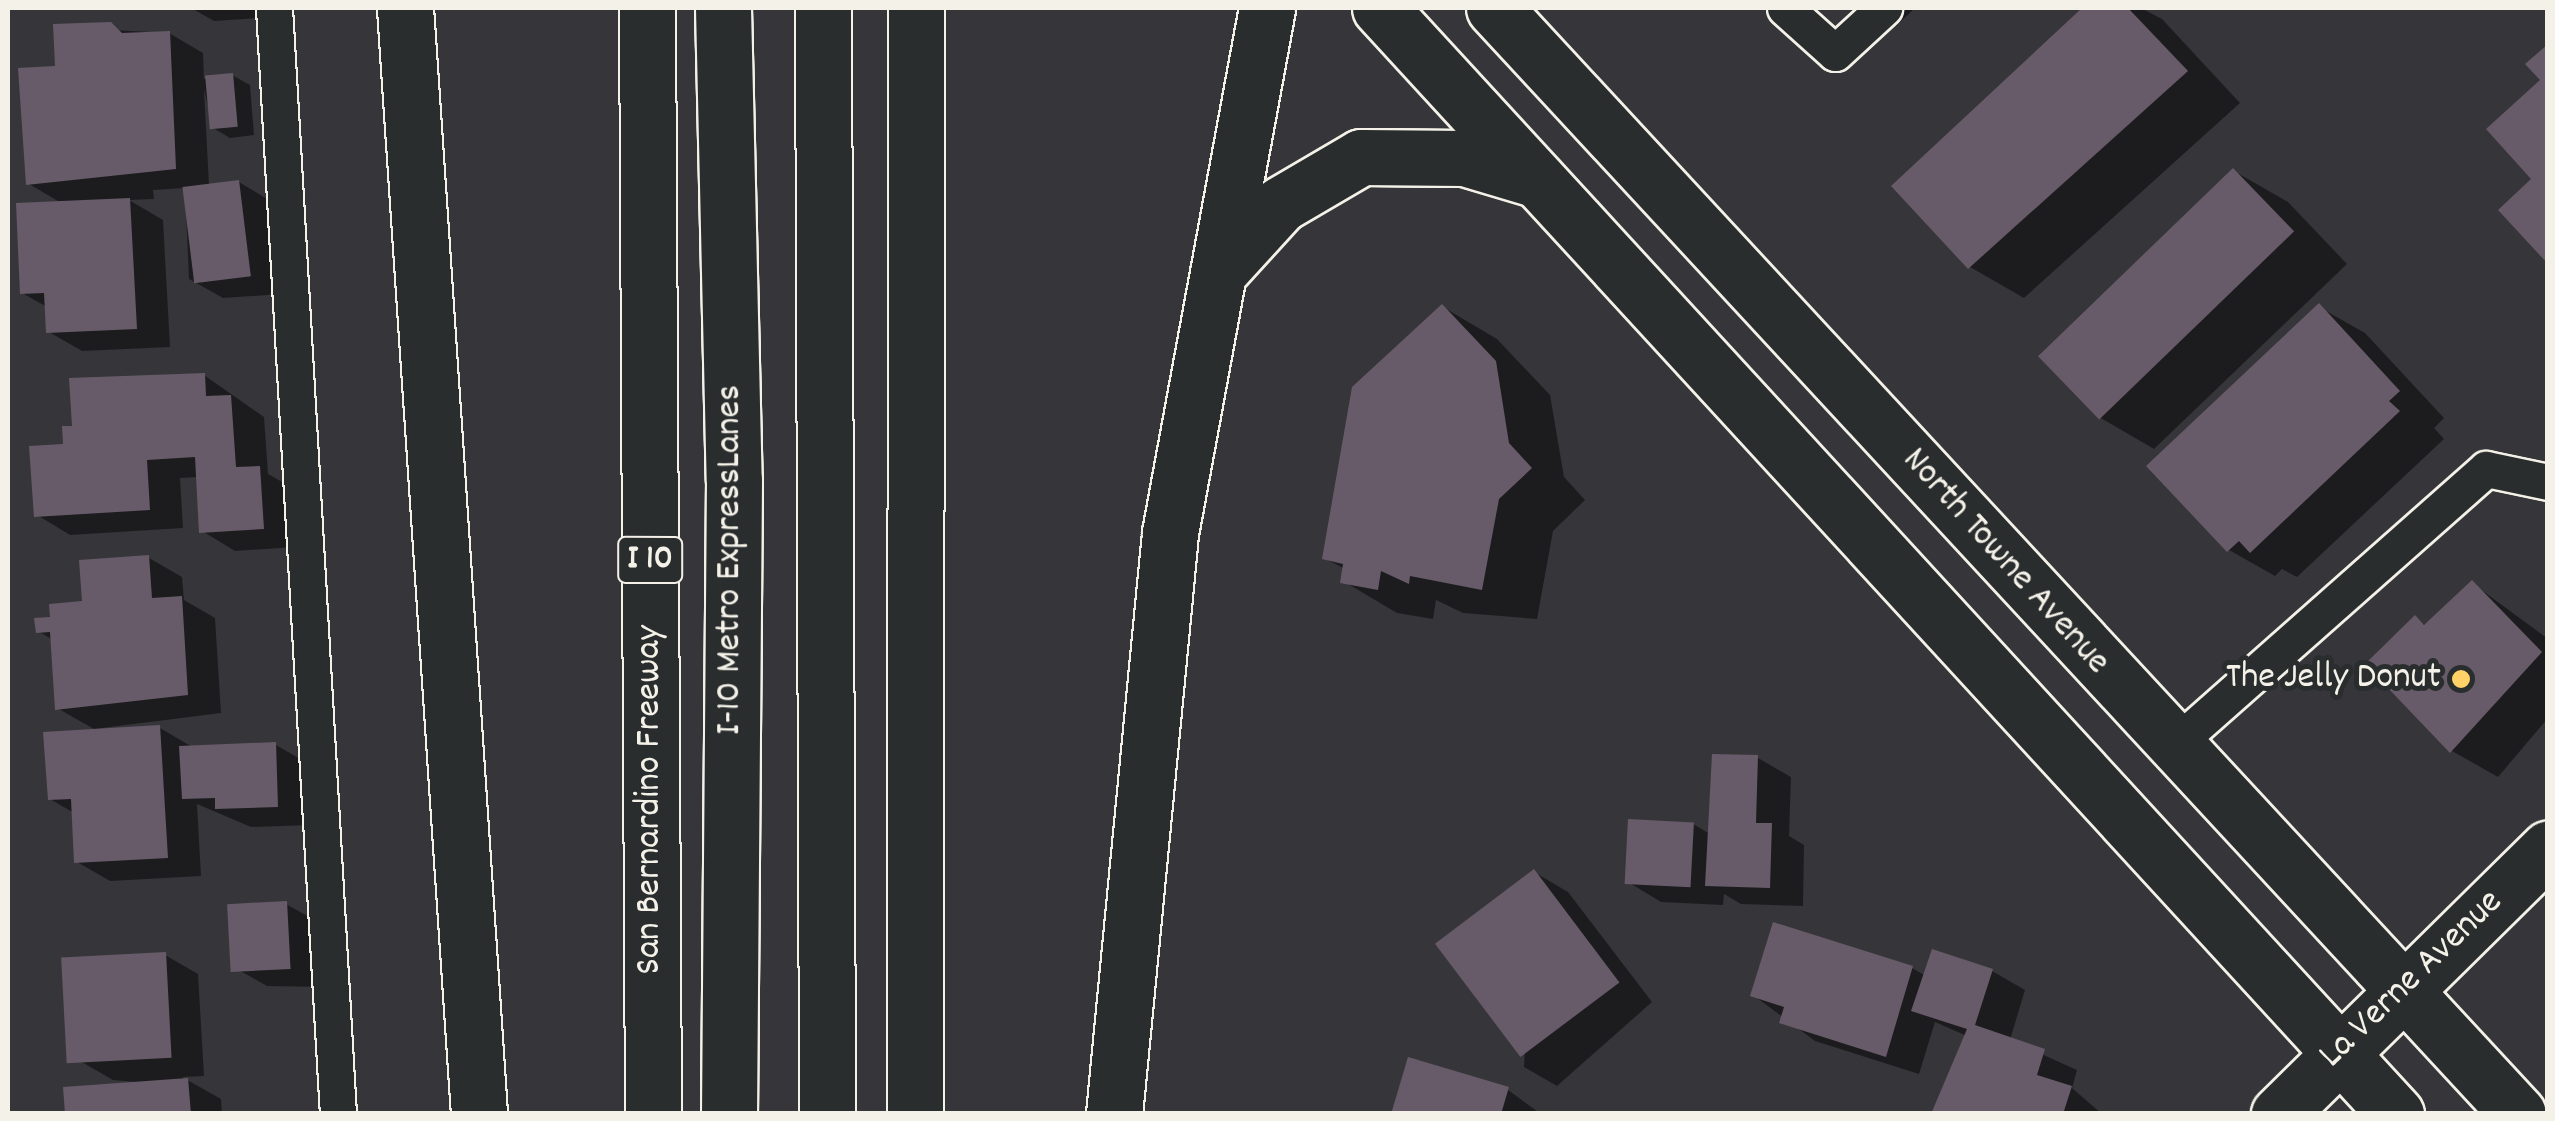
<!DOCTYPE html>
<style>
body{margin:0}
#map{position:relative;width:2555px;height:1121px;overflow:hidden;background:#36363a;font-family:Dekko,sans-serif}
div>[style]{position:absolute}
.shadow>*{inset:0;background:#0007}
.building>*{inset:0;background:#685b69;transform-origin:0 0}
.roads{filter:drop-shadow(2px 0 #f4f1e8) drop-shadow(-2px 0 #f4f1e8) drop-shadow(0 2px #f4f1e8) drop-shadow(0 -2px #f4f1e8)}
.service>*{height:35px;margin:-17.5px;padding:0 17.5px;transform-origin:17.5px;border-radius:17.5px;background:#2a2d2e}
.secondary>*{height:55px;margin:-27.5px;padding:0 27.5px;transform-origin:27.5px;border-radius:27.5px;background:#2a2d2e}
.primary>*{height:55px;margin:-27.5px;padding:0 27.5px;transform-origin:27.5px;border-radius:27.5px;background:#2a2d2e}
.motorway>*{height:55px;margin:-27.5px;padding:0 27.5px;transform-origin:27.5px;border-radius:27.5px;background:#2a2d2e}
.dots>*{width:28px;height:28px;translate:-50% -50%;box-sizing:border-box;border:5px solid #2a2d2e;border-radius:50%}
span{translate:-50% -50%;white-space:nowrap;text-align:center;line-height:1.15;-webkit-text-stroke:10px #2a2d2e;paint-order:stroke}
.shield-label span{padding:2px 8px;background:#2a2d2e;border:2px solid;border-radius:8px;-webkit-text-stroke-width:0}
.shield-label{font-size:35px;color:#f4f1e8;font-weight:700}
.street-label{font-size:38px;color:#f4f1e8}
.poi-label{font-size:38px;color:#f4f1e8}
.right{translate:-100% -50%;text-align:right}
.frame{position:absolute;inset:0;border:10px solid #f4f1e8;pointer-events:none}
</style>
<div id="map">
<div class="shadow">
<i style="clip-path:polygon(191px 8px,272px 8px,273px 17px,214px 21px)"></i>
<i style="clip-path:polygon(1864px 8px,1915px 8px,1896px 26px)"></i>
<i style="clip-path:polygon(2086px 8px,2141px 8px,2162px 19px,2240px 103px,2024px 298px,1970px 267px,1895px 186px)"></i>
<i style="clip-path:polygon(55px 27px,169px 33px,203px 53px,204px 79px,232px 75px,250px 85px,254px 135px,230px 138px,213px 128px,204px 89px,209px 185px,239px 182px,272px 202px,282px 294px,223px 298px,189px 279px,185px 188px,153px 190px,154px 199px,129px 200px,163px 220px,170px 347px,82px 351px,49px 332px,47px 307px,22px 293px,63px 204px,29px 184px,57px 69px)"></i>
<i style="clip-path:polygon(2234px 171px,2288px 202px,2347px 264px,2154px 449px,2099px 417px)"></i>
<i style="clip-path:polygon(1443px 307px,1497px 339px,1550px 395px,1564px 477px,1585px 500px,1553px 531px,1537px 619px,1463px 613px,1436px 600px,1433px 619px,1397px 613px,1343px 581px,1345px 569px,1324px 558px)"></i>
<i style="clip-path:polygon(2319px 307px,2365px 333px,2444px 418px,2434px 428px,2444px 439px,2297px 577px,2282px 569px,2275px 576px,2229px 550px)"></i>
<i style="clip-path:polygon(204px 375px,264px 417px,268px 474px,293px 488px,296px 547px,235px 551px,202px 531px,198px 477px,180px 478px,183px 528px,70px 535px,37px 515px,74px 428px)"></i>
<i style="clip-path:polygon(149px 558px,182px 577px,184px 600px,215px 618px,221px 713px,94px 729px,57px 708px,53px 640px,38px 631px)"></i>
<i style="clip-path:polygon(2472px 583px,2548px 639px,2548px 718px,2498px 777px,2452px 751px,2415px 619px,2427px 626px)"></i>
<i style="clip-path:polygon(160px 728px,194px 748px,276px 745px,309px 764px,311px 825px,251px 827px,197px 804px,201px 876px,110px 881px,77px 862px,74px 813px,50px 799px)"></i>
<i style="clip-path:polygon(1758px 758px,1791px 777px,1789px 836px,1804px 845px,1803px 906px,1741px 904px,1724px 894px,1723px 905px,1661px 902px,1628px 882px,1693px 824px,1710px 834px)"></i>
<i style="clip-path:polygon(1534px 872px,1568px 892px,1652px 1002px,1557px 1086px,1524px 1067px)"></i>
<i style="clip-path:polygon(286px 904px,320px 923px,324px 987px,267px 986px,233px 967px)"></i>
<i style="clip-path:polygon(165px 955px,198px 974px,204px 1076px,182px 1077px,221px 1099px,222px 1114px,67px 1114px,147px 1083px,113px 1080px,80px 1061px)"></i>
<i style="clip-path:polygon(1912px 968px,1926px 976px,1992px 971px,2025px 990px,2010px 1040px,2077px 1070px,2072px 1088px,2102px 1114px,1936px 1114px,1967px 1036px,1935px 1022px,1919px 1074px,1815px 1041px,1753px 995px)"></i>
<i style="clip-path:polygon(1508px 1090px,1541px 1114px,1393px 1114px)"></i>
</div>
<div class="building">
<i style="clip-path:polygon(2082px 8px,2128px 8px,2188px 71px,1968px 269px,1891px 186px)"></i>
<i style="clip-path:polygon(111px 22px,122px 33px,170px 31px,176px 169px,26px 185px,18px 68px,55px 66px,53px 24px)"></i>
<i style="clip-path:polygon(2548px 44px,2548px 264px,2498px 210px,2531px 179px,2486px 129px,2540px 80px,2525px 64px)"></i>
<i style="left:233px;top:73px;width:54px;height:28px;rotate:85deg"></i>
<i style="left:2233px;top:168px;width:88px;height:271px;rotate:46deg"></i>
<i style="left:239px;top:180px;width:97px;height:57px;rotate:83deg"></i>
<i style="clip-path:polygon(130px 198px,137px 329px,46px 333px,44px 293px,20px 294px,16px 203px)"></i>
<i style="clip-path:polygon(2319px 303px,2400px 391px,2389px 401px,2400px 411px,2250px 553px,2239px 541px,2227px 552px,2146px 466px)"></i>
<i style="clip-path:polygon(1442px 304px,1496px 361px,1509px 443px,1532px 468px,1499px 499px,1482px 590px,1410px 576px,1409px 584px,1381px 571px,1378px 590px,1340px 583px,1343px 564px,1322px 559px,1352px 387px)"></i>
<i style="clip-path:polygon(205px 373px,206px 396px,231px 395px,236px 467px,260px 466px,264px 529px,199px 533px,195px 457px,147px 460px,150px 510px,34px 517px,29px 446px,63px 444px,62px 426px,72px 426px,69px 378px)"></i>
<i style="clip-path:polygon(149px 555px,152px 598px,182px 596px,188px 695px,55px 710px,50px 632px,36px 633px,34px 618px,50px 617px,49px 604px,82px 601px,79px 560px)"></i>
<i style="clip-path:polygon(2472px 580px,2542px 652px,2450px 753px,2365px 664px,2415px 615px,2424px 625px)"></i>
<i style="clip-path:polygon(160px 725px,168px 858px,74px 863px,71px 799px,48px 800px,43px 732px)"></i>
<i style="clip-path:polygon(276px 742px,278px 807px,215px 809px,215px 798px,182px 799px,179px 746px)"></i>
<i style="clip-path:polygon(1712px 754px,1758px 755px,1756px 823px,1772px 823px,1770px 888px,1705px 886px)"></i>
<i style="left:1628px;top:819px;width:66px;height:65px;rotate:3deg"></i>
<i style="left:1534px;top:869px;width:142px;height:124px;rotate:53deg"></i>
<i style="left:287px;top:901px;width:68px;height:60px;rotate:87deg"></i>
<i style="clip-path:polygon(1773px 922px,1913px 966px,1886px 1057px,1779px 1023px,1784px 1007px,1750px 996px)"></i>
<i style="clip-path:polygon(1932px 949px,1993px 969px,1975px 1025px,2045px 1049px,2037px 1075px,2072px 1086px,2063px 1114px,1931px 1114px,1967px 1029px,1911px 1011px)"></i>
<i style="left:166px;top:952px;width:106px;height:105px;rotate:87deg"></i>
<i style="clip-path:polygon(1408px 1057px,1509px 1087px,1501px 1114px,1391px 1114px)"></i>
<i style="clip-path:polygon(188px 1078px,191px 1114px,65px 1114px,63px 1087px)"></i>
</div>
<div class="roads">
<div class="service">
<i style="left:274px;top:8px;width:1108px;rotate:86.69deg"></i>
<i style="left:1785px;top:8px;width:67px;rotate:42deg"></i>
<i style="left:1835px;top:53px;width:67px;rotate:-42.6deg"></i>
<i style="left:2173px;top:746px;width:418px;rotate:-41.5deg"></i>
<i style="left:2486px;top:469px;width:63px;rotate:11.8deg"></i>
</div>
<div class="secondary">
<i style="left:2279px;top:1114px;width:378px;rotate:-44.6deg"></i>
</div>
<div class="primary">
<i style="left:1380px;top:8px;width:1502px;rotate:47.43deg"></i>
<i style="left:1494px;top:8px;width:1507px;rotate:47.2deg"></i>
</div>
<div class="motorway">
<i style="left:405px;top:8px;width:1108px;rotate:86.17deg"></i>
<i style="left:647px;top:8px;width:1106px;rotate:89.69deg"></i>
<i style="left:723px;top:8px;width:472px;rotate:88.7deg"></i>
<i style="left:734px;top:480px;width:634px;rotate:90.45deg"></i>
<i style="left:823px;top:8px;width:1106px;rotate:89.79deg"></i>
<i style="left:1218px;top:273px;width:93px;rotate:-47.6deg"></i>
<i style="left:1281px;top:204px;width:93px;rotate:-30.4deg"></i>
<i style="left:1361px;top:157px;width:103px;rotate:0.6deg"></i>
<i style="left:1464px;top:158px;width:77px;rotate:16.6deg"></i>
<i style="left:915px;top:1114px;width:1106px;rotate:-89.95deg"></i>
<i style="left:1114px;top:1114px;width:584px;rotate:-84.49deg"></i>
<i style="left:1170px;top:533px;width:534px;rotate:-79.53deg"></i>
</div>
</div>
<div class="dots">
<i style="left:2461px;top:679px;background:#ffd166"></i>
</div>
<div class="shield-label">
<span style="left:650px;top:560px">I 10</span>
</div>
<div class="street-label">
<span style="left:731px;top:560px;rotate:-90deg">I-10 Metro ExpressLanes</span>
<span style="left:2005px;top:562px;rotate:48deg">North Towne Avenue</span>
<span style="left:651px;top:800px;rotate:-90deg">San Bernardino Freeway</span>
<span style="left:2412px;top:980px;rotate:-44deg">La Verne Avenue</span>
</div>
<div class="poi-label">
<span class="right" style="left:2441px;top:679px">The Jelly Donut</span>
</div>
<div class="frame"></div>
</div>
